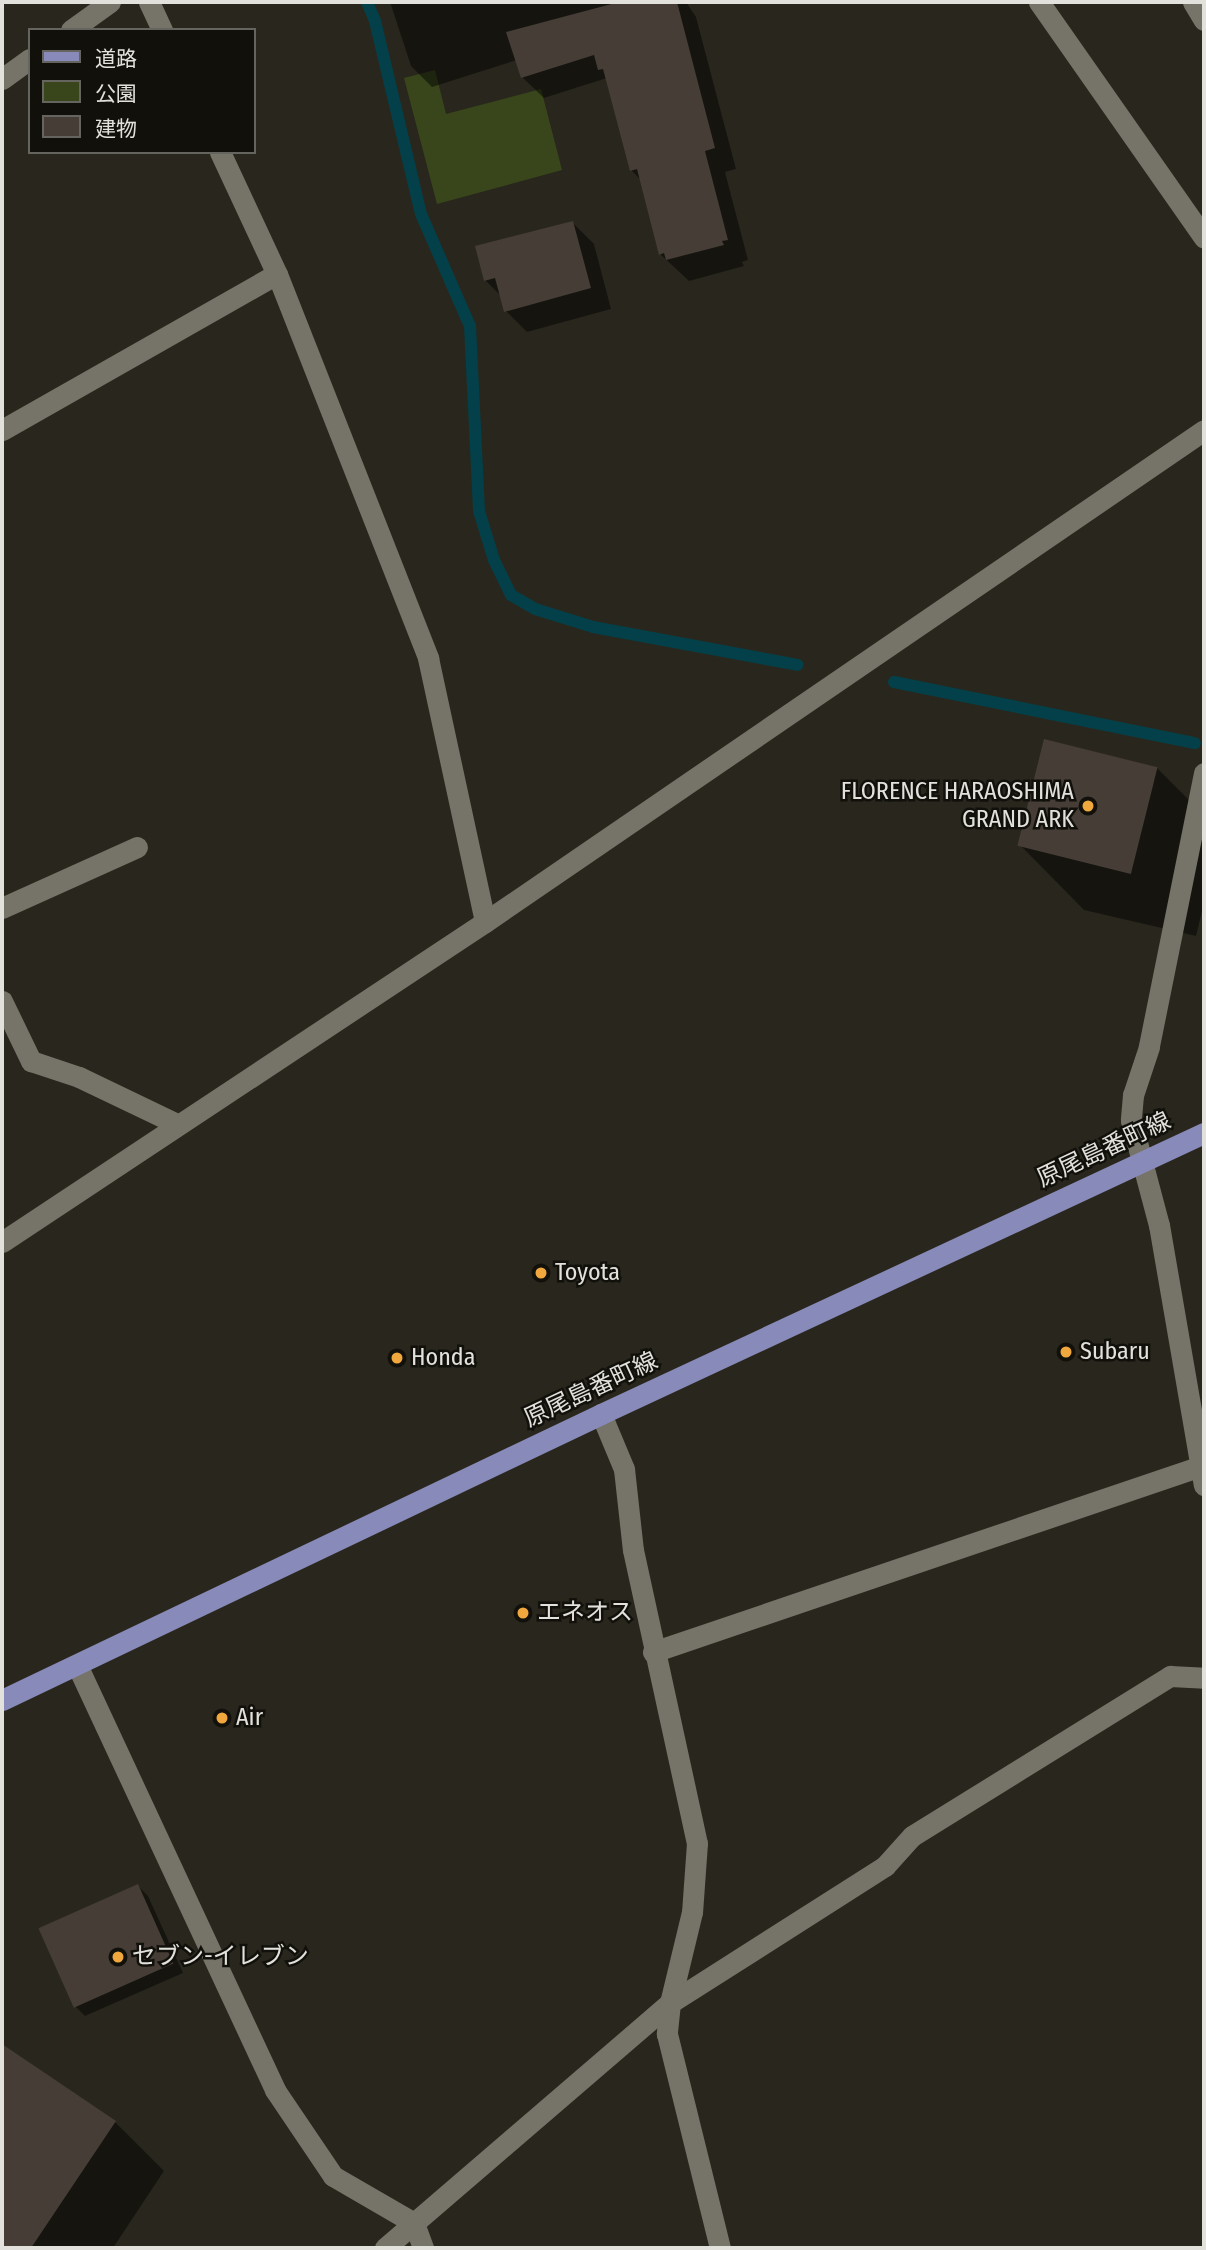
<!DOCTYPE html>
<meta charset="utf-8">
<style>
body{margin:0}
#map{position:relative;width:1206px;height:2250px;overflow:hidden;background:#29271d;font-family:"Fira Sans Condensed","Noto Sans JP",sans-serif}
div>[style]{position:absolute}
.green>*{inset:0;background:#39461b}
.shadow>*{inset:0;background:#0007}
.stream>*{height:12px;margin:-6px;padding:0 6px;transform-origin:6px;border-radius:6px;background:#044049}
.building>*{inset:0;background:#453d36;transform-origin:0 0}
.minor>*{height:21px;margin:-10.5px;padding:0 10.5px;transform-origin:10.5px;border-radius:10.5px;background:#767369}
.major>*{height:21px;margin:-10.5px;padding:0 10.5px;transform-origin:10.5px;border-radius:10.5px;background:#888ab9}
.dots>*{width:19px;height:19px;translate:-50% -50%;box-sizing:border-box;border:4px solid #11100b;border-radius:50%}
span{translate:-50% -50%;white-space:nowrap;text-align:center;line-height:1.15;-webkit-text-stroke:5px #11100b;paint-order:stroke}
.poi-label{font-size:24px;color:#e2e1db}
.right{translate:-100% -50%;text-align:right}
.left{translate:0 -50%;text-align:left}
.street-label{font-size:24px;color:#e2e1db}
.frame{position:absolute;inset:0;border:4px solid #e2e1db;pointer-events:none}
.legend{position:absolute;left:28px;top:28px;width:228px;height:126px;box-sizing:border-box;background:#11100b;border:2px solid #65645e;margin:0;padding:9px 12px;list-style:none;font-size:21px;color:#e2e1db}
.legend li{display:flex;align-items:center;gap:14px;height:35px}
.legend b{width:35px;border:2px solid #65645e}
</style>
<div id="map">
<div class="green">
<i style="clip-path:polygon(435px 70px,446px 114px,541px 89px,562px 170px,437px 204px,404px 78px)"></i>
</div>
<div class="shadow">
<i style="clip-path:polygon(390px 2px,686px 2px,696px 17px,736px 169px,725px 172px,748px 260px,742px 262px,744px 266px,689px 281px,660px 254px,642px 181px,631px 170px,607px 78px,544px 98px,522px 77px,517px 60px,432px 87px,411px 66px)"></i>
<i style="clip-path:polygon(573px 223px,594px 244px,611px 309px,527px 332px,506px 311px,502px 297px,485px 280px)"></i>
<i style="clip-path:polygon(1157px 768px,1204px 815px,1204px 903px,1196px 936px,1084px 910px,1020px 845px)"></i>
<i style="clip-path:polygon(138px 1886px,148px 1896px,183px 1973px,85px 2016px,75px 2006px)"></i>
<i style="clip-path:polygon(2px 2046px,115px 2122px,164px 2171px,113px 2248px,2px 2248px)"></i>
</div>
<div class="stream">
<i style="left:367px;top:2px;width:21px;rotate:67deg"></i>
<i style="left:375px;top:21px;width:198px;rotate:76.6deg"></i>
<i style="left:421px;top:214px;width:122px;rotate:66.4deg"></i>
<i style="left:470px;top:326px;width:185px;rotate:87.2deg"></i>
<i style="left:479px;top:511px;width:51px;rotate:73deg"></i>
<i style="left:494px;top:560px;width:39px;rotate:64deg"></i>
<i style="left:511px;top:595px;width:28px;rotate:30deg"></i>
<i style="left:535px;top:609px;width:61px;rotate:17.2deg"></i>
<i style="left:593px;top:627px;width:208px;rotate:10.5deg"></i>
<i style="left:894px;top:682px;width:307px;rotate:11.5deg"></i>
</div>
<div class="building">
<i style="clip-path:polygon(619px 2px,677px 2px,715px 148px,705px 151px,728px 240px,722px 241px,724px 245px,666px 260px,664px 253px,659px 255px,637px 169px,630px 171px,603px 69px,598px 70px,594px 55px,521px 78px,506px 32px)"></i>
<i style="clip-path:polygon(573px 221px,591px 288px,504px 312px,495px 278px,484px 281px,475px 246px)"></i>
<i style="left:1044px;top:739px;width:117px;height:110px;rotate:14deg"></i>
<i style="left:138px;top:1884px;width:87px;height:109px;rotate:66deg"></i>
<i style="clip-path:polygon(2px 2044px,116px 2121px,31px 2248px,2px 2248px)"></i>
</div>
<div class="minor">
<i style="left:149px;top:2px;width:31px;rotate:65deg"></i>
<i style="left:1039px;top:2px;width:288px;rotate:55deg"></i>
<i style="left:1193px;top:2px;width:21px;rotate:59deg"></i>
<i style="left:71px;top:30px;width:48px;rotate:-35.7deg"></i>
<i style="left:2px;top:79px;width:34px;rotate:-36deg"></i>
<i style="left:220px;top:152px;width:135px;rotate:65deg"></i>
<i style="left:277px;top:274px;width:413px;rotate:68.5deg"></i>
<i style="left:428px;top:658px;width:270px;rotate:77.8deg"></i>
<i style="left:2px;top:430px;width:316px;rotate:-29.6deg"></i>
<i style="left:1204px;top:773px;width:279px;rotate:101.4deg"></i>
<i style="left:1149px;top:1047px;width:51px;rotate:108.4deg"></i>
<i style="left:1133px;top:1095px;width:25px;rotate:95deg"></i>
<i style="left:1131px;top:1120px;width:109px;rotate:75.1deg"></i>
<i style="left:1159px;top:1225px;width:264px;rotate:80.2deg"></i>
<i style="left:2px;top:908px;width:148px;rotate:-24.3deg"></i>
<i style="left:2px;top:1001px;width:67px;rotate:64.2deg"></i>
<i style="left:31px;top:1061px;width:51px;rotate:18.4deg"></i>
<i style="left:79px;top:1077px;width:109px;rotate:25.6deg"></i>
<i style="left:2px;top:1242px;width:579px;rotate:-33.53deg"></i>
<i style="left:485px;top:922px;width:871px;rotate:-34.38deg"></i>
<i style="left:601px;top:1414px;width:60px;rotate:67.3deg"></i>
<i style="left:624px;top:1469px;width:81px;rotate:83.7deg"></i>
<i style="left:633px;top:1550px;width:300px;rotate:77.7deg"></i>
<i style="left:697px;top:1843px;width:69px;rotate:94.1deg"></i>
<i style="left:692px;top:1912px;width:94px;rotate:103.6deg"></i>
<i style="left:670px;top:2003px;width:31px;rotate:96deg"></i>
<i style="left:667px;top:2034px;width:220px;rotate:76.1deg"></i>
<i style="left:653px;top:1652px;width:579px;rotate:-18.75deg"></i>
<i style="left:77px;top:1665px;width:469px;rotate:65deg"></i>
<i style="left:275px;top:2090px;width:104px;rotate:56deg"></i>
<i style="left:333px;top:2176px;width:94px;rotate:30.1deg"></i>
<i style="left:414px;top:2223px;width:27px;rotate:70deg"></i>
<i style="left:385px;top:2248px;width:376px;rotate:-40.7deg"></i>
<i style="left:670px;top:2003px;width:255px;rotate:-32.5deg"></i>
<i style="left:885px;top:1866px;width:40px;rotate:-48deg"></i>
<i style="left:912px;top:1836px;width:304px;rotate:-31.8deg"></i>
<i style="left:1170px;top:1676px;width:34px;rotate:3deg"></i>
</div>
<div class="major">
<i style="left:2px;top:1700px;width:664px;rotate:-25.52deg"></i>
<i style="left:601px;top:1414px;width:665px;rotate:-24.99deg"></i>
</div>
<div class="dots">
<i style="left:1088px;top:806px;background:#efa73e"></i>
<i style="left:541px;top:1273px;background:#efa73e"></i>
<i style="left:1066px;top:1352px;background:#efa73e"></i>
<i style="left:397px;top:1358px;background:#efa73e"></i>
<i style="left:523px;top:1613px;background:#efa73e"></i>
<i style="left:222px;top:1718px;background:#efa73e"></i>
<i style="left:118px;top:1957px;background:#efa73e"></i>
</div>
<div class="poi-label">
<span class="right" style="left:1074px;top:806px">FLORENCE HARAOSHIMA<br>GRAND ARK</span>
<span class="left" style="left:555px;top:1273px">Toyota</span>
<span class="left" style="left:1080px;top:1352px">Subaru</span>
<span class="left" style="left:411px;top:1358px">Honda</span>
<span class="left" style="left:537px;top:1613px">エネオス</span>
<span class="left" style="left:236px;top:1718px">Air</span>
<span class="left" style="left:132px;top:1957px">セブン-イレブン</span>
</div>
<div class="street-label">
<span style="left:1104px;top:1150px;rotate:-25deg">原尾島番町線</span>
<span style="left:591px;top:1390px;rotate:-25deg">原尾島番町線</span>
</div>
<div class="frame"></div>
<ul class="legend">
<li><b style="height:9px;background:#888ab9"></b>道路</li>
<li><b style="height:19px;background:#39461b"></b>公園</li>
<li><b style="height:19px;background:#453d36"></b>建物</li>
</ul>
</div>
